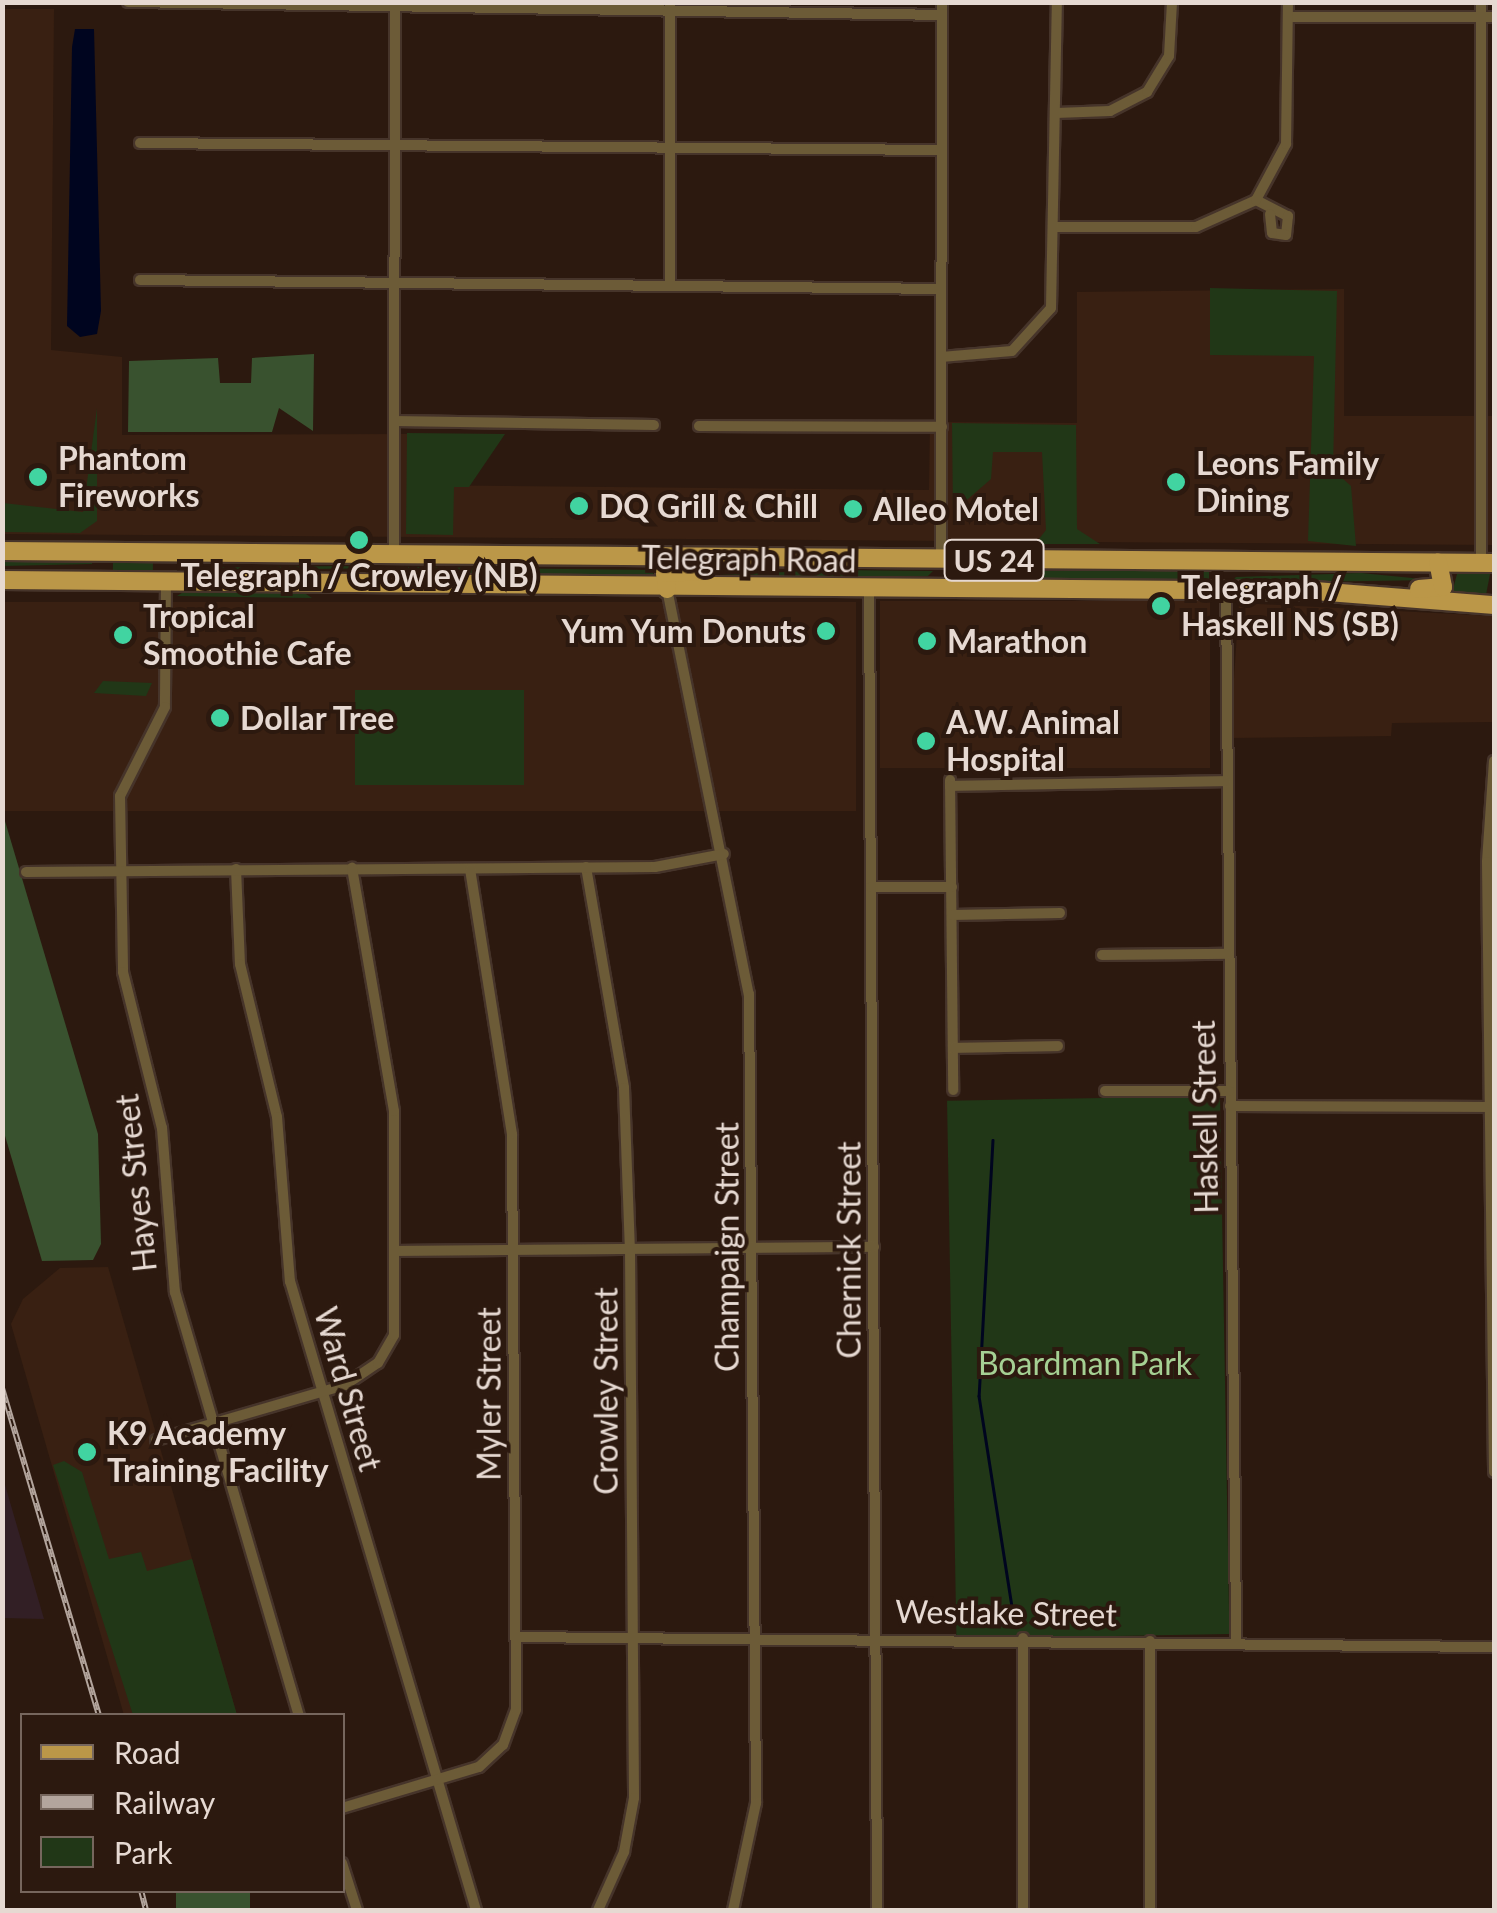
<!DOCTYPE html>
<style>
body{margin:0}
#map{position:relative;width:1497px;height:1913px;overflow:hidden;background:#2c190f;font-family:Lato,sans-serif}
div>[style]{position:absolute}
.built>*{inset:0;background:#392012;transform-origin:0 0}
.industrial>*{inset:0;background:#321f25}
.green>*{inset:0;background:#213717;transform-origin:0 0}
.forest>*{inset:0;background:#39522f;transform-origin:0 0}
.water>*{inset:0;background:#00051f}
.stream>*{height:2.5px;margin:-1.25px;padding:0 1.25px;transform-origin:1.25px;border-radius:1.25px;background:#00051f}
.roads{filter:drop-shadow(2px 0 #46342a) drop-shadow(-2px 0 #46342a) drop-shadow(0 2px #46342a) drop-shadow(0 -2px #46342a)}
.street>*{height:10px;margin:-5px;padding:0 5px;transform-origin:5px;border-radius:5px;background:#6c5b37}
.primary>*{height:18px;margin:-9px;padding:0 9px;transform-origin:9px;border-radius:9px;background:#bb9748}
.rail>*{height:6px;margin-top:-3px;transform-origin:0;background:repeating-linear-gradient(90deg,#2c190f 0 8px,#b3a59d 0 16px);box-sizing:border-box;border-block:2px solid #b3a59d}
.dots>*{width:28px;height:28px;translate:-50% -50%;box-sizing:border-box;border:5px solid #2c190f;border-radius:50%}
span{translate:-50% -50%;white-space:nowrap;text-align:center;line-height:1.15;-webkit-text-stroke:8px #2c190f;paint-order:stroke}
.shield-label span{padding:2px 8px;background:#2c190f;border:2px solid;border-radius:8px;-webkit-text-stroke-width:0}
.shield-label{font-size:30px;color:#e6d9d2;font-weight:700}
.poi-label{font-size:32px;color:#e6d9d2;font-weight:700}
.left{translate:0 -50%;text-align:left}
.right{translate:-100% -50%;text-align:right}
.street-label{font-size:32px;color:#e6d9d2}
.park-label{font-size:32px;color:#a5d093}
.frame{position:absolute;inset:0;border:5px solid #e6d9d2;pointer-events:none}
.legend{position:absolute;left:20px;top:1713px;width:325px;height:180px;box-sizing:border-box;background:#2c190f;border:2px solid #76665d;margin:0;padding:12px 18px;list-style:none;font-size:30px;color:#e6d9d2}
.legend li{display:flex;align-items:center;gap:20px;height:50px}
.legend b{width:50px;border:2px solid #76665d}
</style>
<div id="map">
<div class="built">
<i style="clip-path:polygon(2px 9px,54px 9px,51px 350px,122px 357px,122px 435px,411px 434px,411px 485px,929px 490px,930px 422px,1077px 423px,1077px 292px,1344px 289px,1344px 416px,1494px 416px,1494px 545px,3px 534px)"></i>
<i style="left:880px;top:601px;width:330px;height:167px"></i>
<i style="left:2px;top:602px;width:854px;height:209px"></i>
<i style="clip-path:polygon(1239px 603px,1494px 616px,1494px 722px,1392px 723px,1391px 736px,1230px 738px)"></i>
<i style="clip-path:polygon(108px 1267px,237px 1715px,124px 1715px,11px 1324px,23px 1299px,60px 1268px)"></i>
</div>
<div class="industrial">
<i style="clip-path:polygon(3px 1478px,44px 1619px,3px 1618px)"></i>
</div>
<div class="green">
<i style="clip-path:polygon(1210px 288px,1337px 291px,1333px 470px,1351px 486px,1356px 546px,1308px 541px,1314px 356px,1210px 355px)"></i>
<i style="clip-path:polygon(97px 408px,97px 521px,80px 533px,3px 532px,3px 503px,83px 512px)"></i>
<i style="clip-path:polygon(952px 423px,1076px 425px,1077px 529px,1100px 544px,1035px 544px,1046px 530px,1042px 452px,993px 452px,991px 479px,953px 512px)"></i>
<i style="clip-path:polygon(407px 433px,505px 434px,469px 487px,454px 487px,453px 535px,406px 534px)"></i>
<i style="clip-path:polygon(3px 560px,92px 562px,92px 564px,3px 566px)"></i>
<i style="left:113px;top:562px;width:40px;height:11px;rotate:1deg"></i>
<i style="clip-path:polygon(343px 566px,386px 568px,174px 571px,181px 568px)"></i>
<i style="clip-path:polygon(408px 567px,566px 569px,654px 570px,652px 580px,407px 577px)"></i>
<i style="clip-path:polygon(933px 571px,928px 576px,675px 577px,831px 570px)"></i>
<i style="left:956px;top:571px;width:253px;height:10px"></i>
<i style="clip-path:polygon(1361px 573px,1433px 580px,1230px 583px,1236px 577px)"></i>
<i style="clip-path:polygon(1457px 574px,1490px 574px,1486px 595px,1452px 593px)"></i>
<i style="clip-path:polygon(185px 591px,303px 592px,312px 598px,177px 596px)"></i>
<i style="clip-path:polygon(152px 683px,146px 696px,94px 693px,103px 681px)"></i>
<i style="left:524px;top:690px;width:95px;height:169px;rotate:90deg"></i>
<i style="left:1220px;top:1096px;width:538px;height:273px;rotate:89deg"></i>
<i style="clip-path:polygon(64px 1461px,82px 1472px,109px 1559px,141px 1552px,147px 1571px,192px 1559px,237px 1715px,133px 1715px,53px 1465px)"></i>
</div>
<div class="forest">
<i style="clip-path:polygon(314px 354px,313px 431px,279px 408px,272px 432px,128px 432px,129px 361px,218px 358px,220px 383px,251px 383px,252px 358px)"></i>
<i style="clip-path:polygon(2px 811px,98px 1134px,101px 1244px,93px 1260px,42px 1261px,3px 1129px)"></i>
<i style="left:176px;top:1891px;width:74px;height:20px"></i>
</div>
<div class="water">
<i style="clip-path:polygon(94px 29px,101px 311px,97px 334px,80px 337px,67px 326px,72px 47px,75px 29px)"></i>
</div>
<div class="stream">
<i style="left:993px;top:1140px;width:256px;rotate:93.1deg"></i>
<i style="left:979px;top:1396px;width:227px;rotate:81.1deg"></i>
</div>
<div class="roads">
<div class="street">
<i style="left:128px;top:2px;width:814px;rotate:0.91deg"></i>
<i style="left:1481px;top:2px;width:561px;rotate:90deg"></i>
<i style="left:1288px;top:17px;width:206px"></i>
<i style="left:1056px;top:113px;width:54px;rotate:-2.1deg"></i>
<i style="left:1110px;top:111px;width:42px;rotate:-27.2deg"></i>
<i style="left:1147px;top:92px;width:42px;rotate:-58.6deg"></i>
<i style="left:1169px;top:56px;width:54px;rotate:-86.8deg"></i>
<i style="left:140px;top:143px;width:801px;rotate:0.5deg"></i>
<i style="left:1256px;top:200px;width:36px;rotate:27deg"></i>
<i style="left:1288px;top:216px;width:19px;rotate:96deg"></i>
<i style="left:1286px;top:235px;width:14px;rotate:-172deg"></i>
<i style="left:1272px;top:233px;width:19px;rotate:-96deg"></i>
<i style="left:1055px;top:227px;width:141px"></i>
<i style="left:1196px;top:227px;width:66px;rotate:-24.2deg"></i>
<i style="left:1256px;top:200px;width:64px;rotate:-61.8deg"></i>
<i style="left:1286px;top:144px;width:142px;rotate:-89.2deg"></i>
<i style="left:140px;top:280px;width:801px;rotate:0.64deg"></i>
<i style="left:670px;top:286px;width:284px;rotate:-90deg"></i>
<i style="left:941px;top:357px;width:71px;rotate:-4.8deg"></i>
<i style="left:1012px;top:351px;width:58px;rotate:-47.8deg"></i>
<i style="left:1051px;top:308px;width:306px;rotate:-88.9deg"></i>
<i style="left:394px;top:421px;width:260px;rotate:0.9deg"></i>
<i style="left:699px;top:426px;width:243px;rotate:0.2deg"></i>
<i style="left:394px;top:556px;width:553px;rotate:-89.9deg"></i>
<i style="left:941px;top:561px;width:559px;rotate:-89.9deg"></i>
<i style="left:166px;top:583px;width:124px;rotate:90.5deg"></i>
<i style="left:165px;top:707px;width:100px;rotate:116.8deg"></i>
<i style="left:120px;top:796px;width:176px;rotate:89deg"></i>
<i style="left:123px;top:972px;width:161px;rotate:76deg"></i>
<i style="left:162px;top:1128px;width:165px;rotate:85.5deg"></i>
<i style="left:175px;top:1292px;width:442px;rotate:73.7deg"></i>
<i style="left:667px;top:589px;width:413px;rotate:78.6deg"></i>
<i style="left:749px;top:994px;width:809px;rotate:89.5deg"></i>
<i style="left:756px;top:1803px;width:109px;rotate:102.1deg"></i>
<i style="left:869px;top:590px;width:1320px;rotate:89.65deg"></i>
<i style="left:1226px;top:591px;width:1051px;rotate:89.45deg"></i>
<i style="left:1494px;top:761px;width:101px;rotate:94deg"></i>
<i style="left:1487px;top:862px;width:610px;rotate:89.34deg"></i>
<i style="left:950px;top:780px;width:310px;rotate:89.4deg"></i>
<i style="left:950px;top:786px;width:276px;rotate:-1deg"></i>
<i style="left:586px;top:867px;width:224px;rotate:80.2deg"></i>
<i style="left:624px;top:1088px;width:161px;rotate:87.9deg"></i>
<i style="left:630px;top:1249px;width:549px;rotate:89.58deg"></i>
<i style="left:634px;top:1798px;width:55px;rotate:100.5deg"></i>
<i style="left:624px;top:1852px;width:64px;rotate:114.1deg"></i>
<i style="left:236px;top:869px;width:95px;rotate:87.6deg"></i>
<i style="left:240px;top:964px;width:157px;rotate:76.4deg"></i>
<i style="left:277px;top:1117px;width:165px;rotate:85.5deg"></i>
<i style="left:290px;top:1281px;width:656px;rotate:73.53deg"></i>
<i style="left:26px;top:872px;width:629px;rotate:-0.46deg"></i>
<i style="left:655px;top:867px;width:70px;rotate:-10.7deg"></i>
<i style="left:871px;top:887px;width:81px"></i>
<i style="left:952px;top:915px;width:108px;rotate:-1.1deg"></i>
<i style="left:1102px;top:955px;width:126px;rotate:-0.5deg"></i>
<i style="left:953px;top:1048px;width:105px;rotate:-1.1deg"></i>
<i style="left:1105px;top:1091px;width:124px"></i>
<i style="left:1230px;top:1106px;width:264px;rotate:0.2deg"></i>
<i style="left:397px;top:1251px;width:477px;rotate:-0.5deg"></i>
<i style="left:156px;top:1440px;width:197px;rotate:-16.2deg"></i>
<i style="left:345px;top:1385px;width:40px;rotate:-34deg"></i>
<i style="left:378px;top:1363px;width:32px;rotate:-60deg"></i>
<i style="left:394px;top:1335px;width:224px;rotate:-90deg"></i>
<i style="left:394px;top:1111px;width:247px;rotate:-99.8deg"></i>
<i style="left:516px;top:1637px;width:978px;rotate:0.59deg"></i>
<i style="left:1023px;top:1638px;width:272px;rotate:90deg"></i>
<i style="left:1150px;top:1641px;width:269px;rotate:90deg"></i>
<i style="left:342px;top:1808px;width:143px;rotate:-16.7deg"></i>
<i style="left:479px;top:1767px;width:33px;rotate:-43deg"></i>
<i style="left:503px;top:1745px;width:37px;rotate:-70deg"></i>
<i style="left:516px;top:1710px;width:576px;rotate:-90.4deg"></i>
<i style="left:512px;top:1134px;width:268px;rotate:-99deg"></i>
<i style="left:342px;top:1863px;width:49px;rotate:72.3deg"></i>
</div>
<div class="primary">
<i style="left:2px;top:551px;width:1492px;rotate:0.46deg"></i>
<i style="left:2px;top:580px;width:1313px;rotate:0.48deg"></i>
<i style="left:1315px;top:591px;width:180px;rotate:4.5deg"></i>
<i style="left:667px;top:589px;width:16px;rotate:-97deg"></i>
<i style="left:665px;top:573px;width:39px;rotate:-3deg"></i>
<i style="left:1419px;top:589px;width:24px;rotate:-5deg"></i>
<i style="left:1443px;top:587px;width:25px;rotate:-101deg"></i>
</div>
</div>
<div class="rail">
<i style="left:2px;top:1388px;width:342px;rotate:73.5deg"></i>
<i style="left:141px;top:1890px;width:21px;rotate:76deg"></i>
</div>
<div class="dots">
<i style="left:38px;top:477px;background:#41d4a1"></i>
<i style="left:1176px;top:482px;background:#41d4a1"></i>
<i style="left:579px;top:506px;background:#41d4a1"></i>
<i style="left:853px;top:509px;background:#41d4a1"></i>
<i style="left:359px;top:540px;background:#41d4a1"></i>
<i style="left:1161px;top:606px;background:#41d4a1"></i>
<i style="left:826px;top:631px;background:#41d4a1"></i>
<i style="left:123px;top:635px;background:#41d4a1"></i>
<i style="left:927px;top:641px;background:#41d4a1"></i>
<i style="left:220px;top:718px;background:#41d4a1"></i>
<i style="left:926px;top:741px;background:#41d4a1"></i>
<i style="left:87px;top:1452px;background:#41d4a1"></i>
</div>
<div class="shield-label">
<span style="left:994px;top:560px">US 24</span>
</div>
<div class="poi-label">
<span class="left" style="left:58px;top:477px">Phantom<br>Fireworks</span>
<span class="left" style="left:1196px;top:482px">Leons Family<br>Dining</span>
<span class="left" style="left:599px;top:506px">DQ Grill &amp; Chill</span>
<span class="left" style="left:873px;top:509px">Alleo Motel</span>
<span style="left:359px;top:575px">Telegraph / Crowley (NB)</span>
<span class="left" style="left:1181px;top:606px">Telegraph /<br>Haskell NS (SB)</span>
<span class="left" style="left:143px;top:635px">Tropical<br>Smoothie Cafe</span>
<span class="right" style="left:806px;top:631px">Yum Yum Donuts</span>
<span class="left" style="left:947px;top:641px">Marathon</span>
<span class="left" style="left:240px;top:718px">Dollar Tree</span>
<span class="left" style="left:946px;top:741px">A.W. Animal<br>Hospital</span>
<span class="left" style="left:107px;top:1452px">K9 Academy<br>Training Facility</span>
</div>
<div class="street-label">
<span style="left:749px;top:559px;rotate:1deg">Telegraph Road</span>
<span style="left:1205px;top:1117px;rotate:-91deg">Haskell Street</span>
<span style="left:136px;top:1183px;rotate:-96deg">Hayes Street</span>
<span style="left:727px;top:1247px;rotate:-90deg">Champaign Street</span>
<span style="left:849px;top:1250px;rotate:-90deg">Chernick Street</span>
<span style="left:348px;top:1389px;rotate:74deg">Ward Street</span>
<span style="left:606px;top:1391px;rotate:-90deg">Crowley Street</span>
<span style="left:489px;top:1394px;rotate:-90deg">Myler Street</span>
<span style="left:1006px;top:1613px;rotate:1deg">Westlake Street</span>
</div>
<div class="park-label">
<span style="left:1085px;top:1363px">Boardman Park</span>
</div>
<div class="frame"></div>
<ul class="legend">
<li><b style="height:12px;background:#bb9748"></b>Road</li>
<li><b style="height:12px;background:#b3a59d"></b>Railway</li>
<li><b style="height:28px;background:#213717"></b>Park</li>
</ul>
</div>
